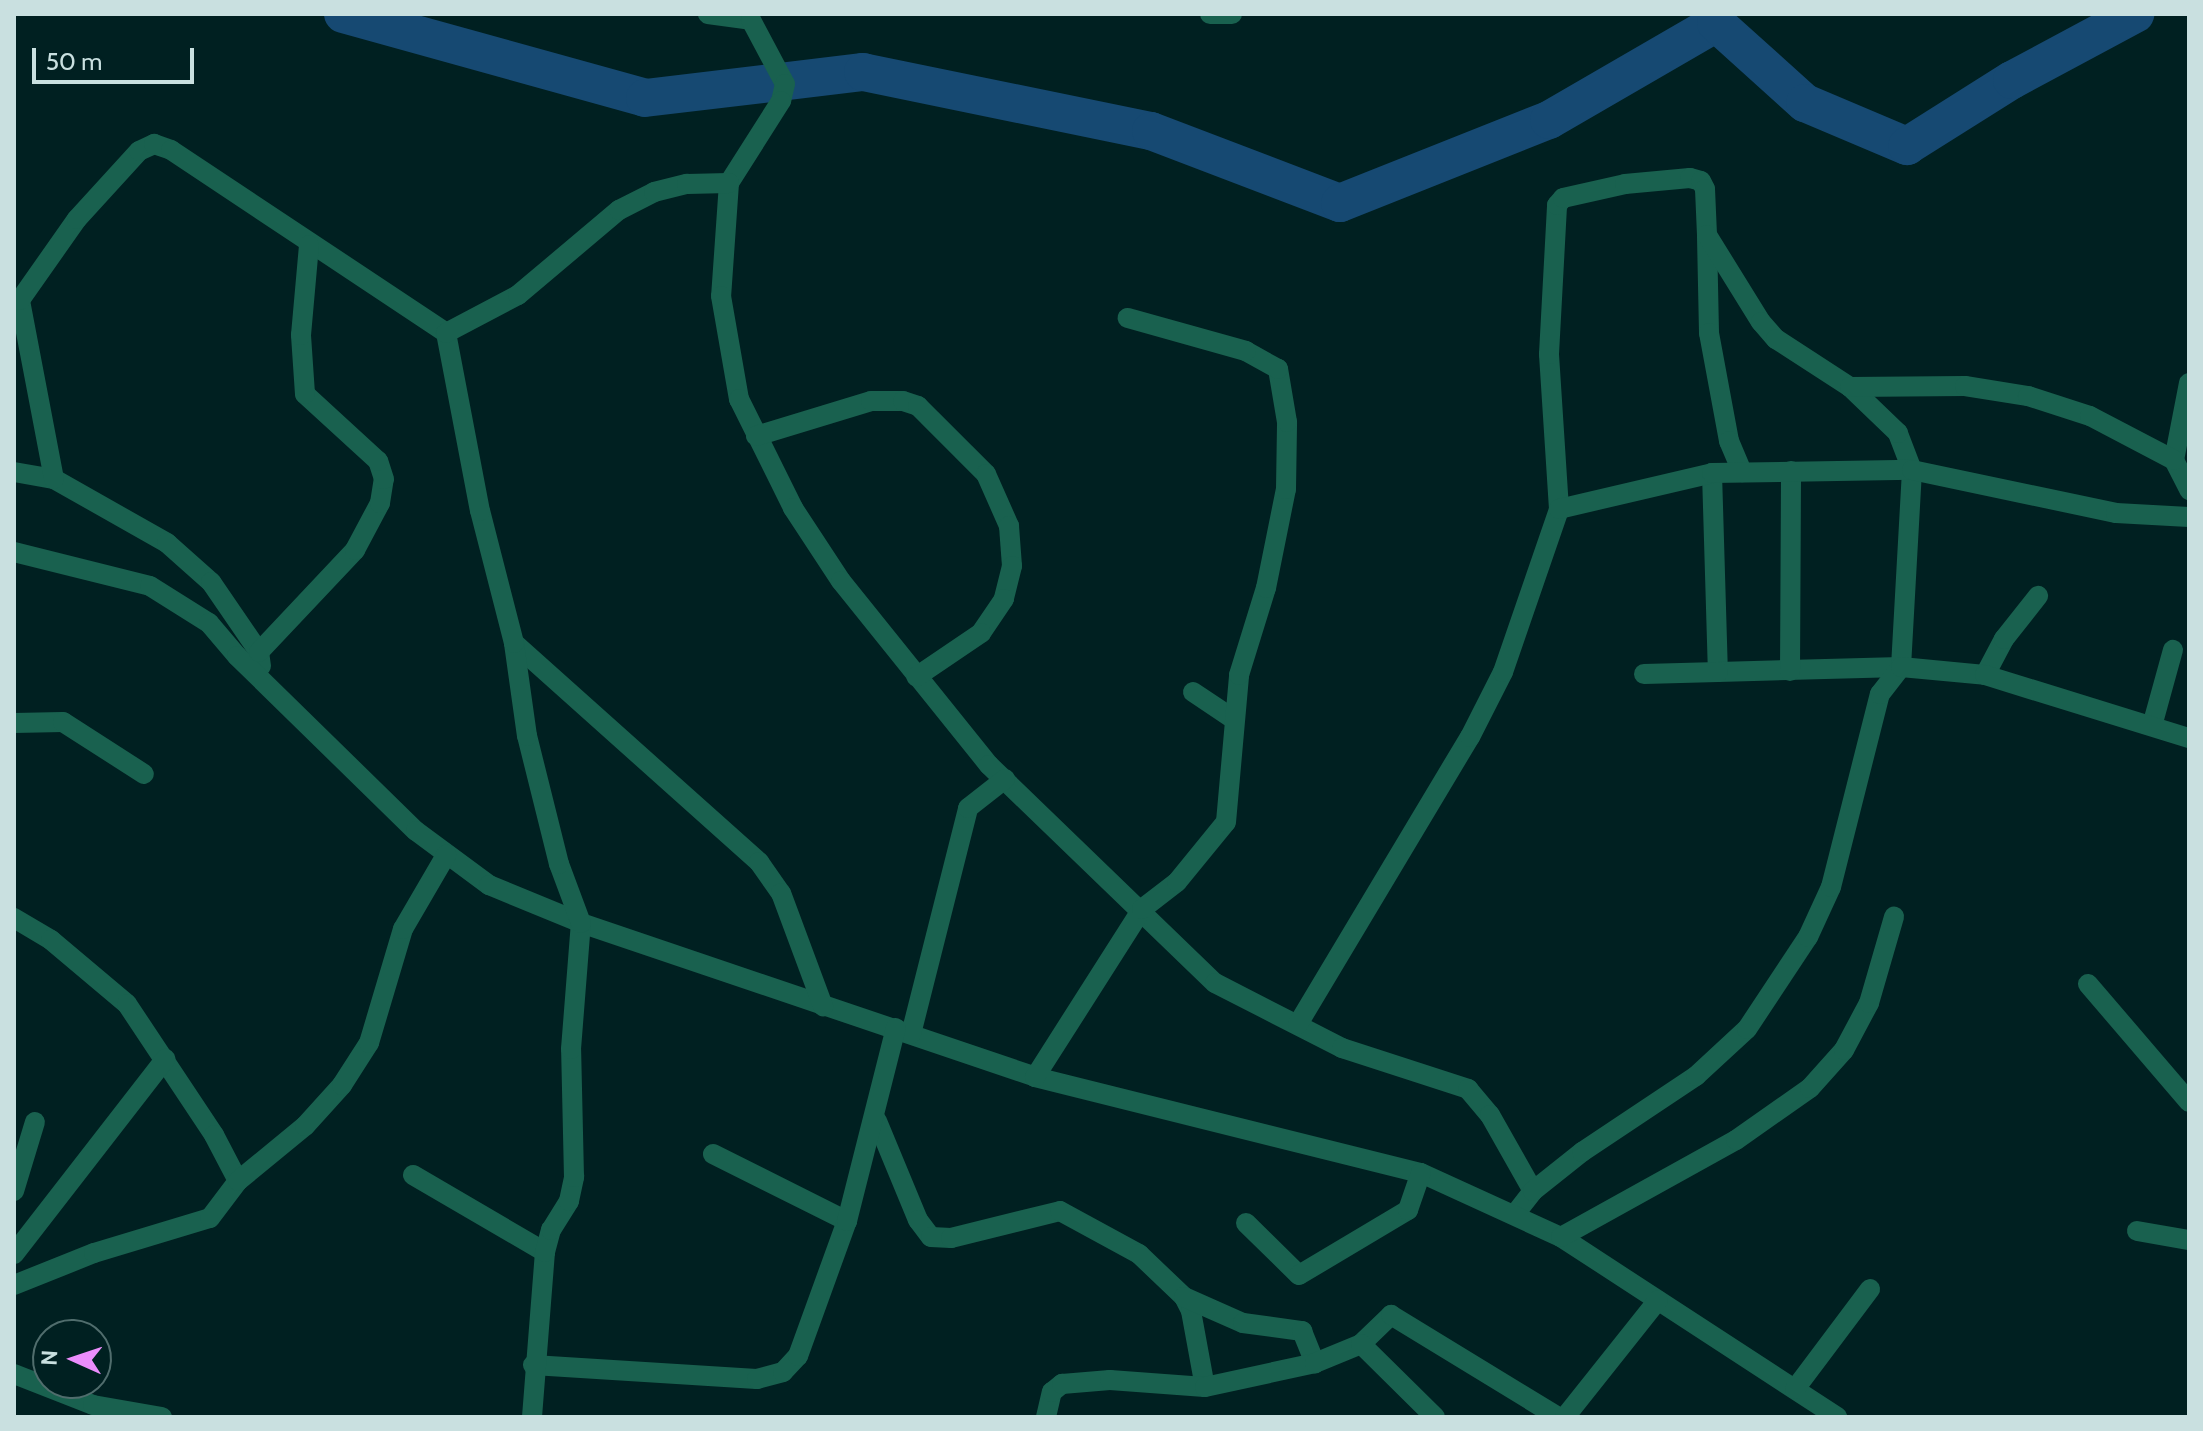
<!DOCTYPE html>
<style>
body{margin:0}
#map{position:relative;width:2203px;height:1431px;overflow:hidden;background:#002021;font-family:Cabin,sans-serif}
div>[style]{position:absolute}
.river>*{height:38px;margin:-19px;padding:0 19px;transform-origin:19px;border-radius:19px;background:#164972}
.street>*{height:20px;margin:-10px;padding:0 10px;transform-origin:10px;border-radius:10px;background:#19614f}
span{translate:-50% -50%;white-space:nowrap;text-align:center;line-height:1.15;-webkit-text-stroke:7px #002021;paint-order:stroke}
.frame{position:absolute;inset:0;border:16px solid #c9e0e0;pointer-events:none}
.north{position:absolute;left:32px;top:1319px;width:80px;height:80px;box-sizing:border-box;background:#002021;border:2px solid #506d6d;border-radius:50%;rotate:273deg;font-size:22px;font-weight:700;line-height:32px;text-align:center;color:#c9e0e0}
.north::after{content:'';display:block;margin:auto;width:28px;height:36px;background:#eb8dfc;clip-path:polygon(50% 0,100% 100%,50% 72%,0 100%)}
.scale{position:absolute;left:32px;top:48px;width:162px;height:36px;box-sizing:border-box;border:4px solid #c9e0e0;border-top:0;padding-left:10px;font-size:24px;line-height:28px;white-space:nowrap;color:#c9e0e0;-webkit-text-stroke:6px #002021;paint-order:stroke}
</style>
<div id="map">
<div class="river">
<i style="left:343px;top:14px;width:313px;rotate:15.5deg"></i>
<i style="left:645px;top:98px;width:220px;rotate:-6.8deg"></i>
<i style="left:863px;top:72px;width:294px;rotate:11.6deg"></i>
<i style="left:1151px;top:131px;width:202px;rotate:20.9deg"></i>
<i style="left:1340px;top:203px;width:225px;rotate:-21.7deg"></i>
<i style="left:1549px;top:120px;width:193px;rotate:-30.1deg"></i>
<i style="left:1716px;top:23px;width:120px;rotate:42deg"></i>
<i style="left:1805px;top:103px;width:111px;rotate:22.9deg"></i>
<i style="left:1907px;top:146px;width:124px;rotate:-32.2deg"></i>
<i style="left:2012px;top:80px;width:140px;rotate:-28.2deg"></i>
</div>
<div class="street">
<i style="left:708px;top:14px;width:43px;rotate:7.9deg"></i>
<i style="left:751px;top:20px;width:72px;rotate:62deg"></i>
<i style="left:785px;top:84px;width:17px;rotate:103deg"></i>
<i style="left:781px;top:101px;width:97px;rotate:122.4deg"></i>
<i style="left:729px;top:183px;width:113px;rotate:94deg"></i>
<i style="left:721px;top:296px;width:105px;rotate:80.1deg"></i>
<i style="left:739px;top:399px;width:122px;rotate:63.6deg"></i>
<i style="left:793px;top:508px;width:87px;rotate:56.7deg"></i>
<i style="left:841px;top:581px;width:236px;rotate:51.2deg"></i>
<i style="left:989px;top:765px;width:314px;rotate:44deg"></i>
<i style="left:1215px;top:983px;width:143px;rotate:27.1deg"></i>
<i style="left:1342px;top:1048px;width:133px;rotate:18deg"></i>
<i style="left:1468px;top:1089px;width:34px;rotate:50deg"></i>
<i style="left:1490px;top:1115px;width:87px;rotate:60.5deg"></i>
<i style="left:1533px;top:1191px;width:29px;rotate:128deg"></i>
<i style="left:1210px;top:14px;width:22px"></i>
<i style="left:1707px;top:237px;width:96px;rotate:88.8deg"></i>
<i style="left:1709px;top:333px;width:110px;rotate:79.5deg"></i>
<i style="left:1729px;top:441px;width:34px;rotate:67deg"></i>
<i style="left:2189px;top:383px;width:78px;rotate:101deg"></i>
<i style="left:2174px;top:460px;width:34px;rotate:63deg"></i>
<i style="left:756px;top:436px;width:120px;rotate:-16.9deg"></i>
<i style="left:871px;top:401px;width:32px"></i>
<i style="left:903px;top:401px;width:16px;rotate:18deg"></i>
<i style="left:918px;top:406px;width:96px;rotate:45deg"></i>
<i style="left:986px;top:474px;width:57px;rotate:66.1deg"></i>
<i style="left:1009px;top:526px;width:40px;rotate:85.7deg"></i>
<i style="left:1012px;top:566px;width:34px;rotate:104deg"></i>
<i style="left:1004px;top:599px;width:41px;rotate:124.1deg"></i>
<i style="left:981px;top:633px;width:78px;rotate:145.9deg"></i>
<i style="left:14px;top:472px;width:41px;rotate:9.9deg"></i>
<i style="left:54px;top:479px;width:130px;rotate:29.5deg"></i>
<i style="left:167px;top:543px;width:59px;rotate:41.6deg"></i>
<i style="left:211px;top:582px;width:85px;rotate:55.6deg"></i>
<i style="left:259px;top:652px;width:14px;rotate:82deg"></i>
<i style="left:1712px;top:473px;width:199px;rotate:88.3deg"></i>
<i style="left:1718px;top:672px;width:183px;rotate:-1.6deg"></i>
<i style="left:1901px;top:667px;width:197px;rotate:-86.8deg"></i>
<i style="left:1912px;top:470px;width:40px;rotate:-111deg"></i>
<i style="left:1898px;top:433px;width:66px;rotate:-136.2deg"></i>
<i style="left:54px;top:479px;width:182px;rotate:-100.8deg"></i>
<i style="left:20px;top:300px;width:99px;rotate:-54.9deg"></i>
<i style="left:77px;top:219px;width:92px;rotate:-47.6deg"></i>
<i style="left:139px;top:151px;width:17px;rotate:-25deg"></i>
<i style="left:154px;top:144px;width:18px;rotate:19deg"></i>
<i style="left:171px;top:150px;width:330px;rotate:33.6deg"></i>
<i style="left:1559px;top:509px;width:155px;rotate:-93.7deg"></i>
<i style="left:1549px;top:354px;width:149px;rotate:-86.9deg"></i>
<i style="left:1557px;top:205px;width:9px;rotate:-49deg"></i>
<i style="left:1563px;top:198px;width:64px;rotate:-12.7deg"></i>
<i style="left:1625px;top:184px;width:65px;rotate:-5.3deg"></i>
<i style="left:1690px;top:178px;width:11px;rotate:15deg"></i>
<i style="left:1701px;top:181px;width:9px;rotate:63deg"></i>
<i style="left:1705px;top:189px;width:46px;rotate:87.5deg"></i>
<i style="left:1707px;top:235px;width:102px;rotate:58.2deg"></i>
<i style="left:1761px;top:322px;width:23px;rotate:49deg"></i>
<i style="left:1776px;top:339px;width:88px;rotate:33deg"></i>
<i style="left:1850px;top:387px;width:115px;rotate:-0.5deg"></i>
<i style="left:1965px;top:386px;width:64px;rotate:9deg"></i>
<i style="left:2028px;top:396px;width:65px;rotate:17.9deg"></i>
<i style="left:2090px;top:416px;width:95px;rotate:27.6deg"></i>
<i style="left:14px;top:552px;width:140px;rotate:14deg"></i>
<i style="left:150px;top:586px;width:70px;rotate:32.1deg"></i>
<i style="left:209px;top:623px;width:43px;rotate:49.7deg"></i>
<i style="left:237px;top:656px;width:250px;rotate:44.4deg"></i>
<i style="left:416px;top:831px;width:91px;rotate:36.5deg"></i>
<i style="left:489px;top:885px;width:100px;rotate:22.4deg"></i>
<i style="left:581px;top:923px;width:479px;rotate:18.7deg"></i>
<i style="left:1035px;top:1077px;width:398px;rotate:14deg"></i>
<i style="left:1421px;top:1173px;width:154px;rotate:24.6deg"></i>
<i style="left:1561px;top:1237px;width:330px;rotate:33.1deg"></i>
<i style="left:514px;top:643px;width:329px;rotate:41.8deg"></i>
<i style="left:759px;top:862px;width:38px;rotate:55deg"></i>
<i style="left:781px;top:893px;width:121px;rotate:69.6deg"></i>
<i style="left:259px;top:652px;width:140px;rotate:-46.7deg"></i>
<i style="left:355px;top:550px;width:53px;rotate:-62deg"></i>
<i style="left:380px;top:503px;width:24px;rotate:-81deg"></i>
<i style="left:384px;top:479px;width:19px;rotate:-108deg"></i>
<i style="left:378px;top:461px;width:99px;rotate:-137.5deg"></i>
<i style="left:305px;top:394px;width:59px;rotate:-93.9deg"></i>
<i style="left:301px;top:335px;width:90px;rotate:-84.9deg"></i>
<i style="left:1790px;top:671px;width:200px;rotate:-89.7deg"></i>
<i style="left:1644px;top:674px;width:74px;rotate:-1.5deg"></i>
<i style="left:1985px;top:675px;width:41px;rotate:-62.2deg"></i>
<i style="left:2004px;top:639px;width:55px;rotate:-51.7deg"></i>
<i style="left:1193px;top:692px;width:47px;rotate:33.7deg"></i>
<i style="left:14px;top:723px;width:49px;rotate:-1.2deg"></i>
<i style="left:63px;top:722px;width:96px;rotate:32.7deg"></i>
<i style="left:2152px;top:726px;width:79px;rotate:-74.6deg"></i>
<i style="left:14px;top:918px;width:43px;rotate:30.7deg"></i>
<i style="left:51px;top:940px;width:99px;rotate:40.1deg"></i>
<i style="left:127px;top:1004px;width:157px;rotate:56.4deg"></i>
<i style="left:214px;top:1135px;width:52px;rotate:62.4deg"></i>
<i style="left:2088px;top:984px;width:155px;rotate:49.4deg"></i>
<i style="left:1298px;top:1024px;width:335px;rotate:-59.1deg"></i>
<i style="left:1470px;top:737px;width:73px;rotate:-63.1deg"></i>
<i style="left:1503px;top:672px;width:172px;rotate:-71deg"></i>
<i style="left:1559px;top:509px;width:157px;rotate:-13.2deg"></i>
<i style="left:1712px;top:473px;width:200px;rotate:-0.9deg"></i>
<i style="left:1912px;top:470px;width:208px;rotate:11.9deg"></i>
<i style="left:2116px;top:513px;width:73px;rotate:3.1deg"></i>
<i style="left:911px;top:1034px;width:233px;rotate:-75.8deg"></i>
<i style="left:968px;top:808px;width:47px;rotate:-38.1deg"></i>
<i style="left:1035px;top:1077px;width:199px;rotate:-57.5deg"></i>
<i style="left:1142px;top:909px;width:44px;rotate:-37.6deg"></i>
<i style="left:1177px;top:882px;width:77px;rotate:-50.8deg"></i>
<i style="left:1226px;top:822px;width:148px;rotate:-84.9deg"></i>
<i style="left:1239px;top:675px;width:91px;rotate:-72.8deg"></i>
<i style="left:1266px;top:588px;width:101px;rotate:-78.6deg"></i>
<i style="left:1286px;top:489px;width:67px;rotate:-89.1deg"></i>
<i style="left:1287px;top:422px;width:54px;rotate:-99.6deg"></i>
<i style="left:1278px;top:369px;width:37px;rotate:-151deg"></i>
<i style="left:1246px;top:351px;width:123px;rotate:-164.4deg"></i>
<i style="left:877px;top:1121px;width:107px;rotate:67.5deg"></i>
<i style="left:918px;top:1220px;width:21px;rotate:53deg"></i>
<i style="left:931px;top:1237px;width:20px;rotate:3deg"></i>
<i style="left:951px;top:1238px;width:112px;rotate:-13.9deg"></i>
<i style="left:1060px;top:1211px;width:90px;rotate:28.6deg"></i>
<i style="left:1139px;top:1254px;width:62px;rotate:43.7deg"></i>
<i style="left:1184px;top:1297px;width:16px;rotate:63deg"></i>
<i style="left:1191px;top:1311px;width:77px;rotate:79.6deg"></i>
<i style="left:713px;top:1154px;width:150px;rotate:26.6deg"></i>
<i style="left:413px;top:1175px;width:153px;rotate:30.3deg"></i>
<i style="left:14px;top:1191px;width:72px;rotate:-73.1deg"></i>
<i style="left:1533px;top:1191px;width:63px;rotate:-38.5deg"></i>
<i style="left:1582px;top:1152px;width:137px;rotate:-33.7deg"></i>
<i style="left:1696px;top:1076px;width:69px;rotate:-42.7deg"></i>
<i style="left:1747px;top:1029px;width:110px;rotate:-56.5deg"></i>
<i style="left:1808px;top:937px;width:55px;rotate:-65.3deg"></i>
<i style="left:1831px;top:887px;width:199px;rotate:-75.8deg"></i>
<i style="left:1880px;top:694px;width:34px;rotate:-52deg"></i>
<i style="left:1901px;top:667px;width:84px;rotate:5.4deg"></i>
<i style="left:1985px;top:675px;width:214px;rotate:17.2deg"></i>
<i style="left:1246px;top:1223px;width:74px;rotate:44.5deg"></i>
<i style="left:1299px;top:1275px;width:127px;rotate:-30.8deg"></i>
<i style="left:1408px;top:1210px;width:39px;rotate:-71deg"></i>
<i style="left:2137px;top:1231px;width:53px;rotate:9.8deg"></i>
<i style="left:1561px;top:1237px;width:200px;rotate:-29deg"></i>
<i style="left:1736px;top:1140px;width:90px;rotate:-35.1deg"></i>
<i style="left:1810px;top:1088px;width:51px;rotate:-48.2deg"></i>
<i style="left:1844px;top:1050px;width:53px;rotate:-62deg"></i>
<i style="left:1869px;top:1003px;width:90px;rotate:-73.8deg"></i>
<i style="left:14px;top:1254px;width:247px;rotate:-52.2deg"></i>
<i style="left:14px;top:1285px;width:86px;rotate:-21.8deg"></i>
<i style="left:94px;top:1253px;width:121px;rotate:-16.8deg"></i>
<i style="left:210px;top:1218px;width:46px;rotate:-52.9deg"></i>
<i style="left:238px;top:1181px;width:87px;rotate:-39.4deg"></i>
<i style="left:305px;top:1126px;width:55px;rotate:-47.9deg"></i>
<i style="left:342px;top:1085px;width:50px;rotate:-57.3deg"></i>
<i style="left:369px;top:1043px;width:119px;rotate:-73.4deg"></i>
<i style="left:403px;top:929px;width:86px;rotate:-59.8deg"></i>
<i style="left:1184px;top:1297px;width:64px;rotate:23.8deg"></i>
<i style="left:1243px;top:1323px;width:60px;rotate:7.7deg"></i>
<i style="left:1302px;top:1331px;width:35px;rotate:68deg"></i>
<i style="left:1361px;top:1344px;width:42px;rotate:-44deg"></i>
<i style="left:1391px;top:1315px;width:196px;rotate:31.4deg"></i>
<i style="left:533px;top:1365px;width:224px;rotate:3.6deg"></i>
<i style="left:757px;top:1379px;width:27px;rotate:-15deg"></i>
<i style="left:783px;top:1372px;width:22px;rotate:-47deg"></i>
<i style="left:798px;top:1356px;width:144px;rotate:-70.1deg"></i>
<i style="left:847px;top:1221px;width:199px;rotate:-75.8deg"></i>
<i style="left:14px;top:1374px;width:85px;rotate:21.4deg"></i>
<i style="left:93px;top:1405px;width:70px;rotate:9.9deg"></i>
<i style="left:1795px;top:1389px;width:125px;rotate:-53.1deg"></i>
<i style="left:532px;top:1417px;width:166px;rotate:-85.5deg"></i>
<i style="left:545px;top:1252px;width:23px;rotate:-75deg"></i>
<i style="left:551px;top:1230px;width:34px;rotate:-58deg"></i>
<i style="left:569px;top:1201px;width:25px;rotate:-78deg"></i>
<i style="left:574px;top:1177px;width:128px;rotate:-91.3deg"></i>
<i style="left:571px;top:1049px;width:126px;rotate:-85.5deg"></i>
<i style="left:581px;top:923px;width:63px;rotate:-110.4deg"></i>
<i style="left:559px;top:864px;width:132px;rotate:-104deg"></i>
<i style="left:527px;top:736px;width:94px;rotate:-98deg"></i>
<i style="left:514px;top:643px;width:136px;rotate:-104.4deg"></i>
<i style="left:480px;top:511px;width:181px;rotate:-100.8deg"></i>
<i style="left:446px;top:333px;width:81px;rotate:-27.8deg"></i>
<i style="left:518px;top:295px;width:132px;rotate:-40.1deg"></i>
<i style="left:619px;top:210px;width:39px;rotate:-27deg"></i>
<i style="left:654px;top:192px;width:34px;rotate:-14deg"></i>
<i style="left:687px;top:184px;width:42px;rotate:-1.4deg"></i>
<i style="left:1046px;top:1417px;width:26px;rotate:-77deg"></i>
<i style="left:1052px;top:1392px;width:13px;rotate:-39deg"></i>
<i style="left:1062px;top:1384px;width:48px;rotate:-4.8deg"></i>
<i style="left:1110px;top:1380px;width:95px;rotate:4.2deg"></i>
<i style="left:1205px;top:1387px;width:113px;rotate:-12.3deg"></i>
<i style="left:1315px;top:1363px;width:50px;rotate:-22.4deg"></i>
<i style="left:1361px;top:1344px;width:104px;rotate:44.6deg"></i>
<i style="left:1565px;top:1417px;width:149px;rotate:-51.5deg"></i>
</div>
<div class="frame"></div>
<div class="north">N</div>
<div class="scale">50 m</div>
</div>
